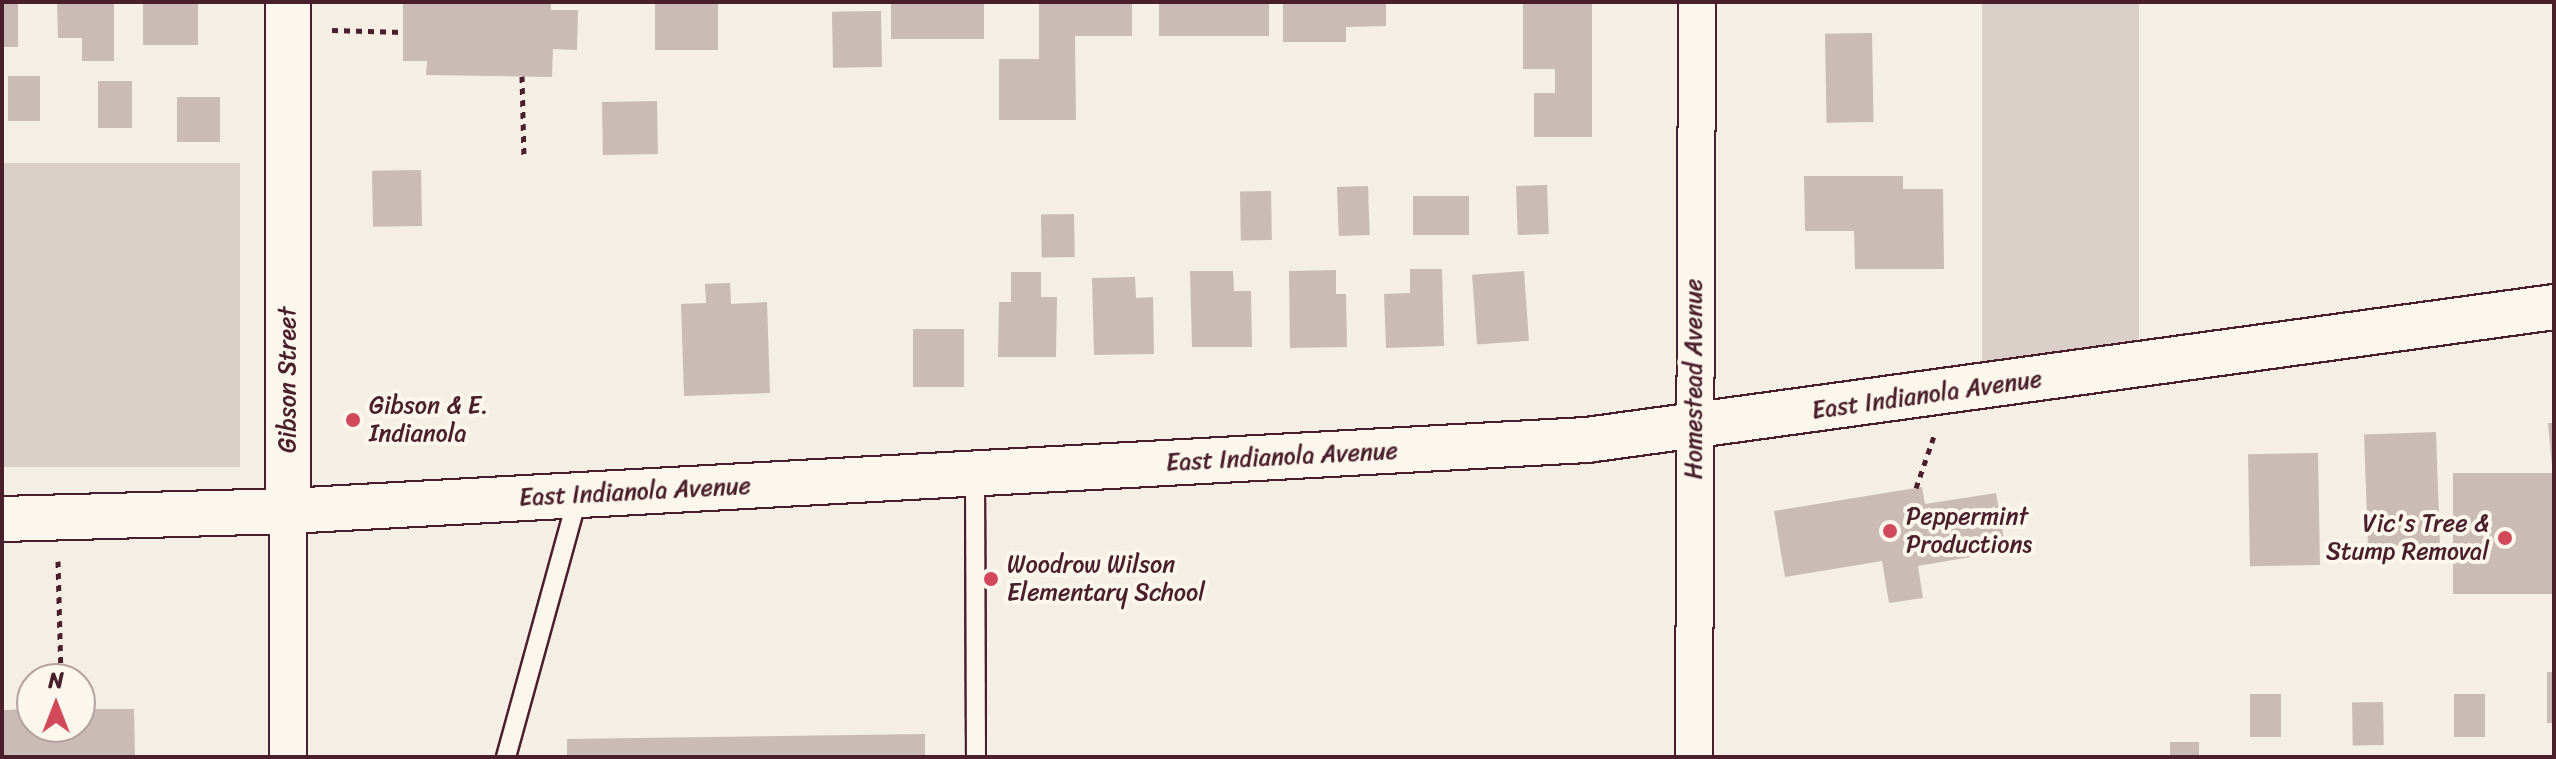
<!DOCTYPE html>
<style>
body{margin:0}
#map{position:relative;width:2556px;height:759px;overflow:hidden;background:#f4eee4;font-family:Sriracha,sans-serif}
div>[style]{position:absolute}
.green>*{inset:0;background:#dbd0c9;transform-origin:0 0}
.building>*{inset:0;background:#cabbb6;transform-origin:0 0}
.path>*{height:5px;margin-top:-2.5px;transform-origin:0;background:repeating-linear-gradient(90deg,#4a1f2b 0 6px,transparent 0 12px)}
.roads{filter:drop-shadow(2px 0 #4a1f2b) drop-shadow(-2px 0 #4a1f2b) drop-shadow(0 2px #4a1f2b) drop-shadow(0 -2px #4a1f2b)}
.lane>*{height:18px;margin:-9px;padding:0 9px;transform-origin:9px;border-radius:9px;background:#fbf7ec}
.street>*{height:36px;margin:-18px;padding:0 18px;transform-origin:18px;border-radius:18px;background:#fbf7ec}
.secondary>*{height:44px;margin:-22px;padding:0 22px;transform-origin:22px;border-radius:22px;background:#fbf7ec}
.dots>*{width:22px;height:22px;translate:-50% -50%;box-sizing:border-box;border:4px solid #fbf7ec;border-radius:50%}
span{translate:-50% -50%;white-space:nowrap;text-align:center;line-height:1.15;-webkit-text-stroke:8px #fbf7ec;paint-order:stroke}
.street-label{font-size:24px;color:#4a1f2b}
.poi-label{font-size:24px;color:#4a1f2b}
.left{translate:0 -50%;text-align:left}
.right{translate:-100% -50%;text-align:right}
.frame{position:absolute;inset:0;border:4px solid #4a1f2b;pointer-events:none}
.north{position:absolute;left:16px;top:663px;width:80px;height:80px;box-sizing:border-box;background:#fbf7ec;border:2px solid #b4a19f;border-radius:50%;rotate:0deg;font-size:22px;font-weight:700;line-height:32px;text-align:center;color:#4a1f2b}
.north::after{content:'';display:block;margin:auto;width:28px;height:36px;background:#d1495b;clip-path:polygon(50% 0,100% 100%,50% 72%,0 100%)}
</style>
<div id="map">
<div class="green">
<i style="left:1982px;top:2px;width:157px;height:384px"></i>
<i style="left:240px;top:163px;width:304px;height:238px;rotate:90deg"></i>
</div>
<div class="building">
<i style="left:2px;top:2px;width:16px;height:45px"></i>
<i style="clip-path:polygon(57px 2px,114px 2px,114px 61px,82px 61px,82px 38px,58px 38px)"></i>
<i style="left:143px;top:2px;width:55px;height:43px"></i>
<i style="clip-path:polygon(403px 2px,551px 2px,551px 10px,578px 10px,577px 50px,553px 49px,552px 77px,426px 75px,427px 61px,403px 61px)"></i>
<i style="left:655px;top:2px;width:63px;height:48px"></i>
<i style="left:891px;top:2px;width:93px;height:37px"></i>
<i style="clip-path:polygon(1039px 2px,1132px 2px,1132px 36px,1075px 36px,1076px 120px,999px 120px,999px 59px,1039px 59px)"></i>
<i style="left:1159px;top:2px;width:110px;height:34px"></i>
<i style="clip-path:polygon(1283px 2px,1386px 2px,1386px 26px,1346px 27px,1346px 42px,1283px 42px)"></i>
<i style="clip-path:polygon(1523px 2px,1592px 2px,1592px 137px,1534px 137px,1534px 93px,1555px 93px,1555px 69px,1523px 69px)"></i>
<i style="left:881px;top:11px;width:56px;height:49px;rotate:89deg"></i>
<i style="left:1872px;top:33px;width:89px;height:47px;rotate:89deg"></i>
<i style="left:8px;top:76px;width:32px;height:45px"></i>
<i style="left:98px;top:81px;width:34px;height:47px"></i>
<i style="left:177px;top:97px;width:43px;height:45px"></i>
<i style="left:657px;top:101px;width:53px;height:55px;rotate:89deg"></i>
<i style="left:421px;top:170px;width:56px;height:49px;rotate:89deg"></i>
<i style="clip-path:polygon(1804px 176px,1903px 176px,1903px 189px,1943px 189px,1944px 269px,1855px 269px,1854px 231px,1805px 231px)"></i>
<i style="left:1547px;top:185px;width:49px;height:31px;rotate:88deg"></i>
<i style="left:1368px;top:186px;width:49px;height:31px;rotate:88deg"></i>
<i style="left:1271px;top:191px;width:49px;height:31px;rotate:89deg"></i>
<i style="left:1413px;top:196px;width:56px;height:39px"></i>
<i style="left:1074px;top:214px;width:43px;height:33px;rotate:89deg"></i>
<i style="clip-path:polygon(1410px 269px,1442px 269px,1444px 346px,1386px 348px,1384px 294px,1410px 293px)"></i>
<i style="clip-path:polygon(1336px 270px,1336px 294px,1346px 294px,1347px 347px,1290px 348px,1289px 271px)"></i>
<i style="clip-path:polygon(1190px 271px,1233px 271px,1234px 291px,1251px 291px,1252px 347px,1192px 347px)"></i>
<i style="left:1524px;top:271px;width:70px;height:52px;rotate:86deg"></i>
<i style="clip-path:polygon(1011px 272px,1041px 272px,1041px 297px,1057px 297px,1056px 357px,998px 357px,999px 302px,1011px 302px)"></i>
<i style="clip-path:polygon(1135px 277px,1136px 298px,1153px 297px,1154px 354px,1094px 355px,1092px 278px)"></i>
<i style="clip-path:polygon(730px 283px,731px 304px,767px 302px,770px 393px,684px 396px,681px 304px,706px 303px,705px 284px)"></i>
<i style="left:964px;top:329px;width:58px;height:51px;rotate:90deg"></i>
<i style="clip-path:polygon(2548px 423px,2554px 423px,2554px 466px,2552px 466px)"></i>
<i style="left:2436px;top:432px;width:112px;height:72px;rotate:88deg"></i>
<i style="left:2318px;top:453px;width:112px;height:70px;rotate:89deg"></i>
<i style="left:2554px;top:473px;width:121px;height:101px;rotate:90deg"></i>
<i style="clip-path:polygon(1922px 487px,1925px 504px,1996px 493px,2006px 551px,1918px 566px,1923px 598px,1889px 603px,1882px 561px,1785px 577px,1774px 511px)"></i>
<i style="left:2547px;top:672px;width:7px;height:51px"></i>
<i style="left:2250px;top:694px;width:31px;height:43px"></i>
<i style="left:2454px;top:694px;width:31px;height:43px"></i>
<i style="left:2383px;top:702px;width:43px;height:31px;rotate:89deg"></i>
<i style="clip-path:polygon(32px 709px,32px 727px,80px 727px,80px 709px,134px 709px,135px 757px,2px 757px,2px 710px)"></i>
<i style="clip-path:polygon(925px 734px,925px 757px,567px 757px,567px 739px)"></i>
<i style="left:2170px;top:742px;width:29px;height:15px"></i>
</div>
<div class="path">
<i style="left:332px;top:30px;width:71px;rotate:1.6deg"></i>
<i style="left:522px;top:76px;width:81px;rotate:88.6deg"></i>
<i style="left:1916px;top:488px;width:55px;rotate:-70.9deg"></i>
<i style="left:58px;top:561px;width:118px;rotate:88.5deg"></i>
</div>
<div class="roads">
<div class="lane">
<i style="left:975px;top:473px;width:284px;rotate:89.8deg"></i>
<i style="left:506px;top:757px;width:272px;rotate:-74.6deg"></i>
</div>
<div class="street">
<i style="left:288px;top:511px;width:246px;rotate:90deg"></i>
<i style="left:1694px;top:757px;width:755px;rotate:-89.77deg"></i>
</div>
<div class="secondary">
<i style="left:288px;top:511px;width:509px;rotate:-90deg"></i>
<i style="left:2px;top:519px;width:286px;rotate:-1.6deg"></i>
<i style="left:288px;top:511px;width:1301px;rotate:-3.13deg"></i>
<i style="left:1587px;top:440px;width:976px;rotate:-7.83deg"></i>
</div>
</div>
<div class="dots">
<i style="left:353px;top:420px;background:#d1495b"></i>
<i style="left:1890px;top:531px;background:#d1495b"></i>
<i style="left:2505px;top:538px;background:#d1495b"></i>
<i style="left:991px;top:579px;background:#d1495b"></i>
</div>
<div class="street-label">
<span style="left:1694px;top:379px;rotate:-90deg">Homestead Avenue</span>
<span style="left:288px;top:380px;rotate:-90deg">Gibson Street</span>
<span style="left:1927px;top:395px;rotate:-8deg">East Indianola Avenue</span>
<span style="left:1282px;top:457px;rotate:-3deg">East Indianola Avenue</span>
<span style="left:635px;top:492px;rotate:-3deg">East Indianola Avenue</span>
</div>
<div class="poi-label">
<span class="left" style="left:369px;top:420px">Gibson &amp; E.<br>Indianola</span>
<span class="left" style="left:1906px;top:531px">Peppermint<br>Productions</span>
<span class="right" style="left:2489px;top:538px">Vic's Tree &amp;<br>Stump Removal</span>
<span class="left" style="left:1007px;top:579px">Woodrow Wilson<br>Elementary School</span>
</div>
<div class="frame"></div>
<div class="north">N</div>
</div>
